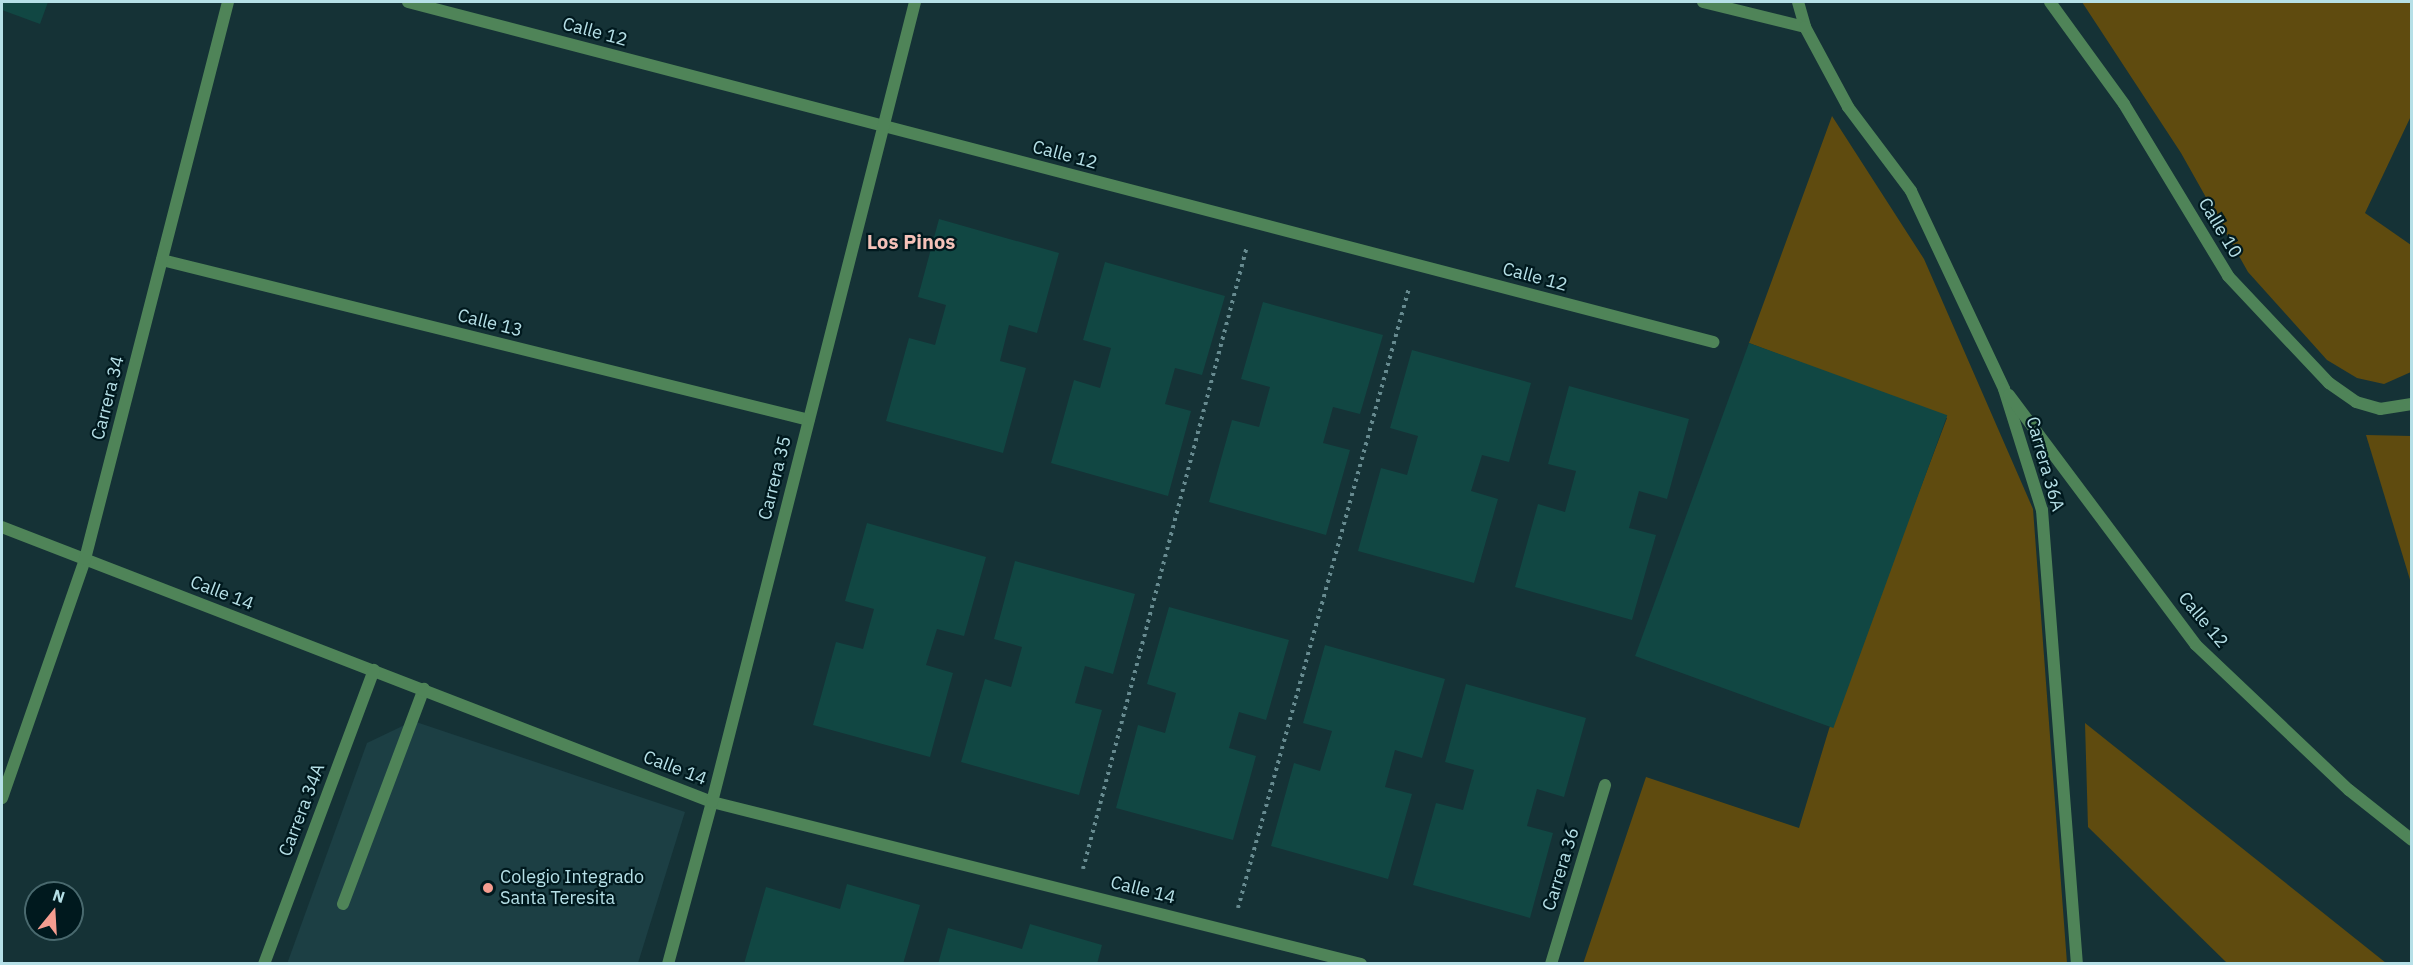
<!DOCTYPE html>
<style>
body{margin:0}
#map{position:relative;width:2413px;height:965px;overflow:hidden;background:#153236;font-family:"IBM Plex Sans",sans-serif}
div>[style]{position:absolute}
.built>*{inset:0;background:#1c3f44}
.green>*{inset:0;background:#5f4b0f}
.building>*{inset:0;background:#114743;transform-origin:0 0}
.path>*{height:4px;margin-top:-2px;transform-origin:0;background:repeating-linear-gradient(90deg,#678b90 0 3px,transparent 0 7.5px)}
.lane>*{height:12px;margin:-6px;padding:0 6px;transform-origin:6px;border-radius:6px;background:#4f8458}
.street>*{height:12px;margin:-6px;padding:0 6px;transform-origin:6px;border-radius:6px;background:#4f8458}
.dots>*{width:16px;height:16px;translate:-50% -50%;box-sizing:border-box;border:3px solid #00191e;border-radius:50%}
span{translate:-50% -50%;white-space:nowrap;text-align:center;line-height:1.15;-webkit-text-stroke:4.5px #00191e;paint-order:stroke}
.street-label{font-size:18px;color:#b6e0e7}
.poi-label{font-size:18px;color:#b6e0e7}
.left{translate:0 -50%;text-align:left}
.neighbourhood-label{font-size:20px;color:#f5c2b9;font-weight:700}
.frame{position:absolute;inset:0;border:3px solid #b6e0e7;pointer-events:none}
.north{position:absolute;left:24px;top:881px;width:60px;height:60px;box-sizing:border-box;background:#00191e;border:2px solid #49696e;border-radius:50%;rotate:18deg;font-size:16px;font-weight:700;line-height:24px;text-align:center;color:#b6e0e7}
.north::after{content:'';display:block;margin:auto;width:21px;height:27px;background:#f59d90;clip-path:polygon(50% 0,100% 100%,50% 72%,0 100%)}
</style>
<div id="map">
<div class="built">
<i style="clip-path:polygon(413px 721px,685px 812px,638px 963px,287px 964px,367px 743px)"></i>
</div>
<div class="green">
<i style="clip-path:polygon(2082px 2px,2411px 2px,2411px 116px,2365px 213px,2411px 245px,2411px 372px,2384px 384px,2357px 378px,2327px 360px,2248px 272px,2181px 153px)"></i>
<i style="clip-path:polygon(1832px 116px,1924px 259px,2033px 509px,2067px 963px,1583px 964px,1646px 777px,1799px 828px,1829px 729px,1947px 418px,1749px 343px)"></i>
<i style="clip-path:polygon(2366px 435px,2411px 436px,2411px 583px)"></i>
<i style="clip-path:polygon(2085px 723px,2386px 963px,2227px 963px,2088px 827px)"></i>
</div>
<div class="building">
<i style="clip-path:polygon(2px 2px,48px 2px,40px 24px,2px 10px)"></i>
<i style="clip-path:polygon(939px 219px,1059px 253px,1037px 333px,1009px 325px,1000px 361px,1026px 368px,1003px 453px,886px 421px,909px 338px,935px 345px,946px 305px,918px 297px)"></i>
<i style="clip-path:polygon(1105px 262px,1225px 296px,1202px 375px,1175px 368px,1165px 404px,1191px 411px,1168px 496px,1051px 463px,1074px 380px,1100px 388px,1111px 348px,1083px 340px)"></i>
<i style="clip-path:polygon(1263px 302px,1383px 335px,1360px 414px,1333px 407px,1323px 443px,1350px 450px,1326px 535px,1209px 502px,1232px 420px,1259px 427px,1270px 387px,1241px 379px)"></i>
<i style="left:1749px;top:343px;width:211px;height:333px;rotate:20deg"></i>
<i style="clip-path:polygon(1412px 350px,1531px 383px,1509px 462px,1482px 455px,1471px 491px,1498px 499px,1474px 583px,1358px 551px,1381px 468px,1407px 475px,1418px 436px,1390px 428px)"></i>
<i style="clip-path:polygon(1569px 386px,1689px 419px,1667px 499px,1639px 491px,1629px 528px,1656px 535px,1632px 620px,1515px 587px,1538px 504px,1565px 512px,1576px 471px,1548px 464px)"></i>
<i style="clip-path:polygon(867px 523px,986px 557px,964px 636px,937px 629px,926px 665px,953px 673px,930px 757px,813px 725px,836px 642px,863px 649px,874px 609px,845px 601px)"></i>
<i style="clip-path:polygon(1015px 561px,1135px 594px,1113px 674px,1085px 666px,1075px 703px,1102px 710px,1079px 795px,961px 762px,985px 679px,1011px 687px,1022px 647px,994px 639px)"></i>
<i style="clip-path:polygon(1169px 607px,1289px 640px,1266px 720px,1239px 712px,1229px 748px,1256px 756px,1233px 840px,1116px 808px,1138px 725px,1165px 733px,1176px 693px,1147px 684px)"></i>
<i style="clip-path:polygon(1325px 645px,1445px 679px,1422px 758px,1395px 750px,1385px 787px,1412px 794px,1388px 879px,1271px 846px,1294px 763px,1320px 771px,1332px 731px,1303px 723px)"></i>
<i style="clip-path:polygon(1466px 684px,1586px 718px,1564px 797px,1537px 789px,1527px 826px,1553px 833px,1530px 918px,1413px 885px,1436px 803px,1463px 810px,1474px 770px,1445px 762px)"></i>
<i style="clip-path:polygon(847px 884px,920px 905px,903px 964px,744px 964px,766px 887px,840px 909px)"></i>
<i style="clip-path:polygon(1030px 924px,1102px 945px,1097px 964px,938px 964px,948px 928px,1022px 949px)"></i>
</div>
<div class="path">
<i style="left:1083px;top:869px;width:644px;rotate:-75.25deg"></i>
<i style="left:1238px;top:908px;width:643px;rotate:-74.58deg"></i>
</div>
<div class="lane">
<i style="left:1798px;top:2px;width:26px;rotate:74deg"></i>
<i style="left:343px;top:904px;width:230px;rotate:-69.4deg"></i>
</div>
<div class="street">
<i style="left:408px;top:2px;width:1349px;rotate:14.6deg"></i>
<i style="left:1703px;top:2px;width:105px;rotate:13.8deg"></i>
<i style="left:1805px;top:27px;width:91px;rotate:61.7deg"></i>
<i style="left:1848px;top:107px;width:105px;rotate:53.1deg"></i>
<i style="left:1911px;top:191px;width:219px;rotate:64.8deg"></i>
<i style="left:2004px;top:389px;width:127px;rotate:72.6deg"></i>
<i style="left:2042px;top:510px;width:455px;rotate:85.6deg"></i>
<i style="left:2050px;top:2px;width:126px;rotate:54deg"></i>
<i style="left:2124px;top:104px;width:201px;rotate:58.8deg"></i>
<i style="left:2228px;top:276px;width:147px;rotate:46.7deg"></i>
<i style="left:2329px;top:383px;width:33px;rotate:35deg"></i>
<i style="left:2356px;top:402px;width:25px;rotate:16deg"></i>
<i style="left:2380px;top:409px;width:32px;rotate:-9deg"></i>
<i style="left:162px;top:260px;width:666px;rotate:13.89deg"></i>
<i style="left:2009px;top:395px;width:312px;rotate:53.2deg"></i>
<i style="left:2196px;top:645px;width:211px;rotate:43.5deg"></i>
<i style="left:2349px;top:790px;width:80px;rotate:38.4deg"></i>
<i style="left:2px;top:527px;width:761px;rotate:21.17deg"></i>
<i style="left:712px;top:802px;width:669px;rotate:14.02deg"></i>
<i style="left:2px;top:798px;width:253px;rotate:-70.8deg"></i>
<i style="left:85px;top:559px;width:575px;rotate:-75.6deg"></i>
<i style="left:264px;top:964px;width:314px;rotate:-69.5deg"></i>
<i style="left:668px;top:964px;width:168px;rotate:-74.8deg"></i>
<i style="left:712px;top:802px;width:825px;rotate:-75.76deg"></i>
<i style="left:1551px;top:964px;width:187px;rotate:-73.2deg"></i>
</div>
<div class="dots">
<i style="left:488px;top:888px;background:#f59d90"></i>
</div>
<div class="street-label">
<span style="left:595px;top:32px;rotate:15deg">Calle 12</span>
<span style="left:1065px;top:155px;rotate:15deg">Calle 12</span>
<span style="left:2220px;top:228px;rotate:59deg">Calle 10</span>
<span style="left:1535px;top:277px;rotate:15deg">Calle 12</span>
<span style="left:490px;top:323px;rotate:14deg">Calle 13</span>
<span style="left:108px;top:398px;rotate:-76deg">Carrera 34</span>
<span style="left:2045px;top:464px;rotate:74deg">Carrera 36A</span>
<span style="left:775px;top:478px;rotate:-76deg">Carrera 35</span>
<span style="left:222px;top:593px;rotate:21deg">Calle 14</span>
<span style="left:2203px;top:620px;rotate:50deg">Calle 12</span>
<span style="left:675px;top:768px;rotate:21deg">Calle 14</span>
<span style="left:302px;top:810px;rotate:-69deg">Carrera 34A</span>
<span style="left:1561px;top:869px;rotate:-73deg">Carrera 36</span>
<span style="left:1143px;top:890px;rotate:14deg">Calle 14</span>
</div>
<div class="poi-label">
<span class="left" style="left:500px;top:888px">Colegio Integrado<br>Santa Teresita</span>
</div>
<div class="neighbourhood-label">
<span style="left:911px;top:241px">Los Pinos</span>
</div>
<div class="frame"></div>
<div class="north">N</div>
</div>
